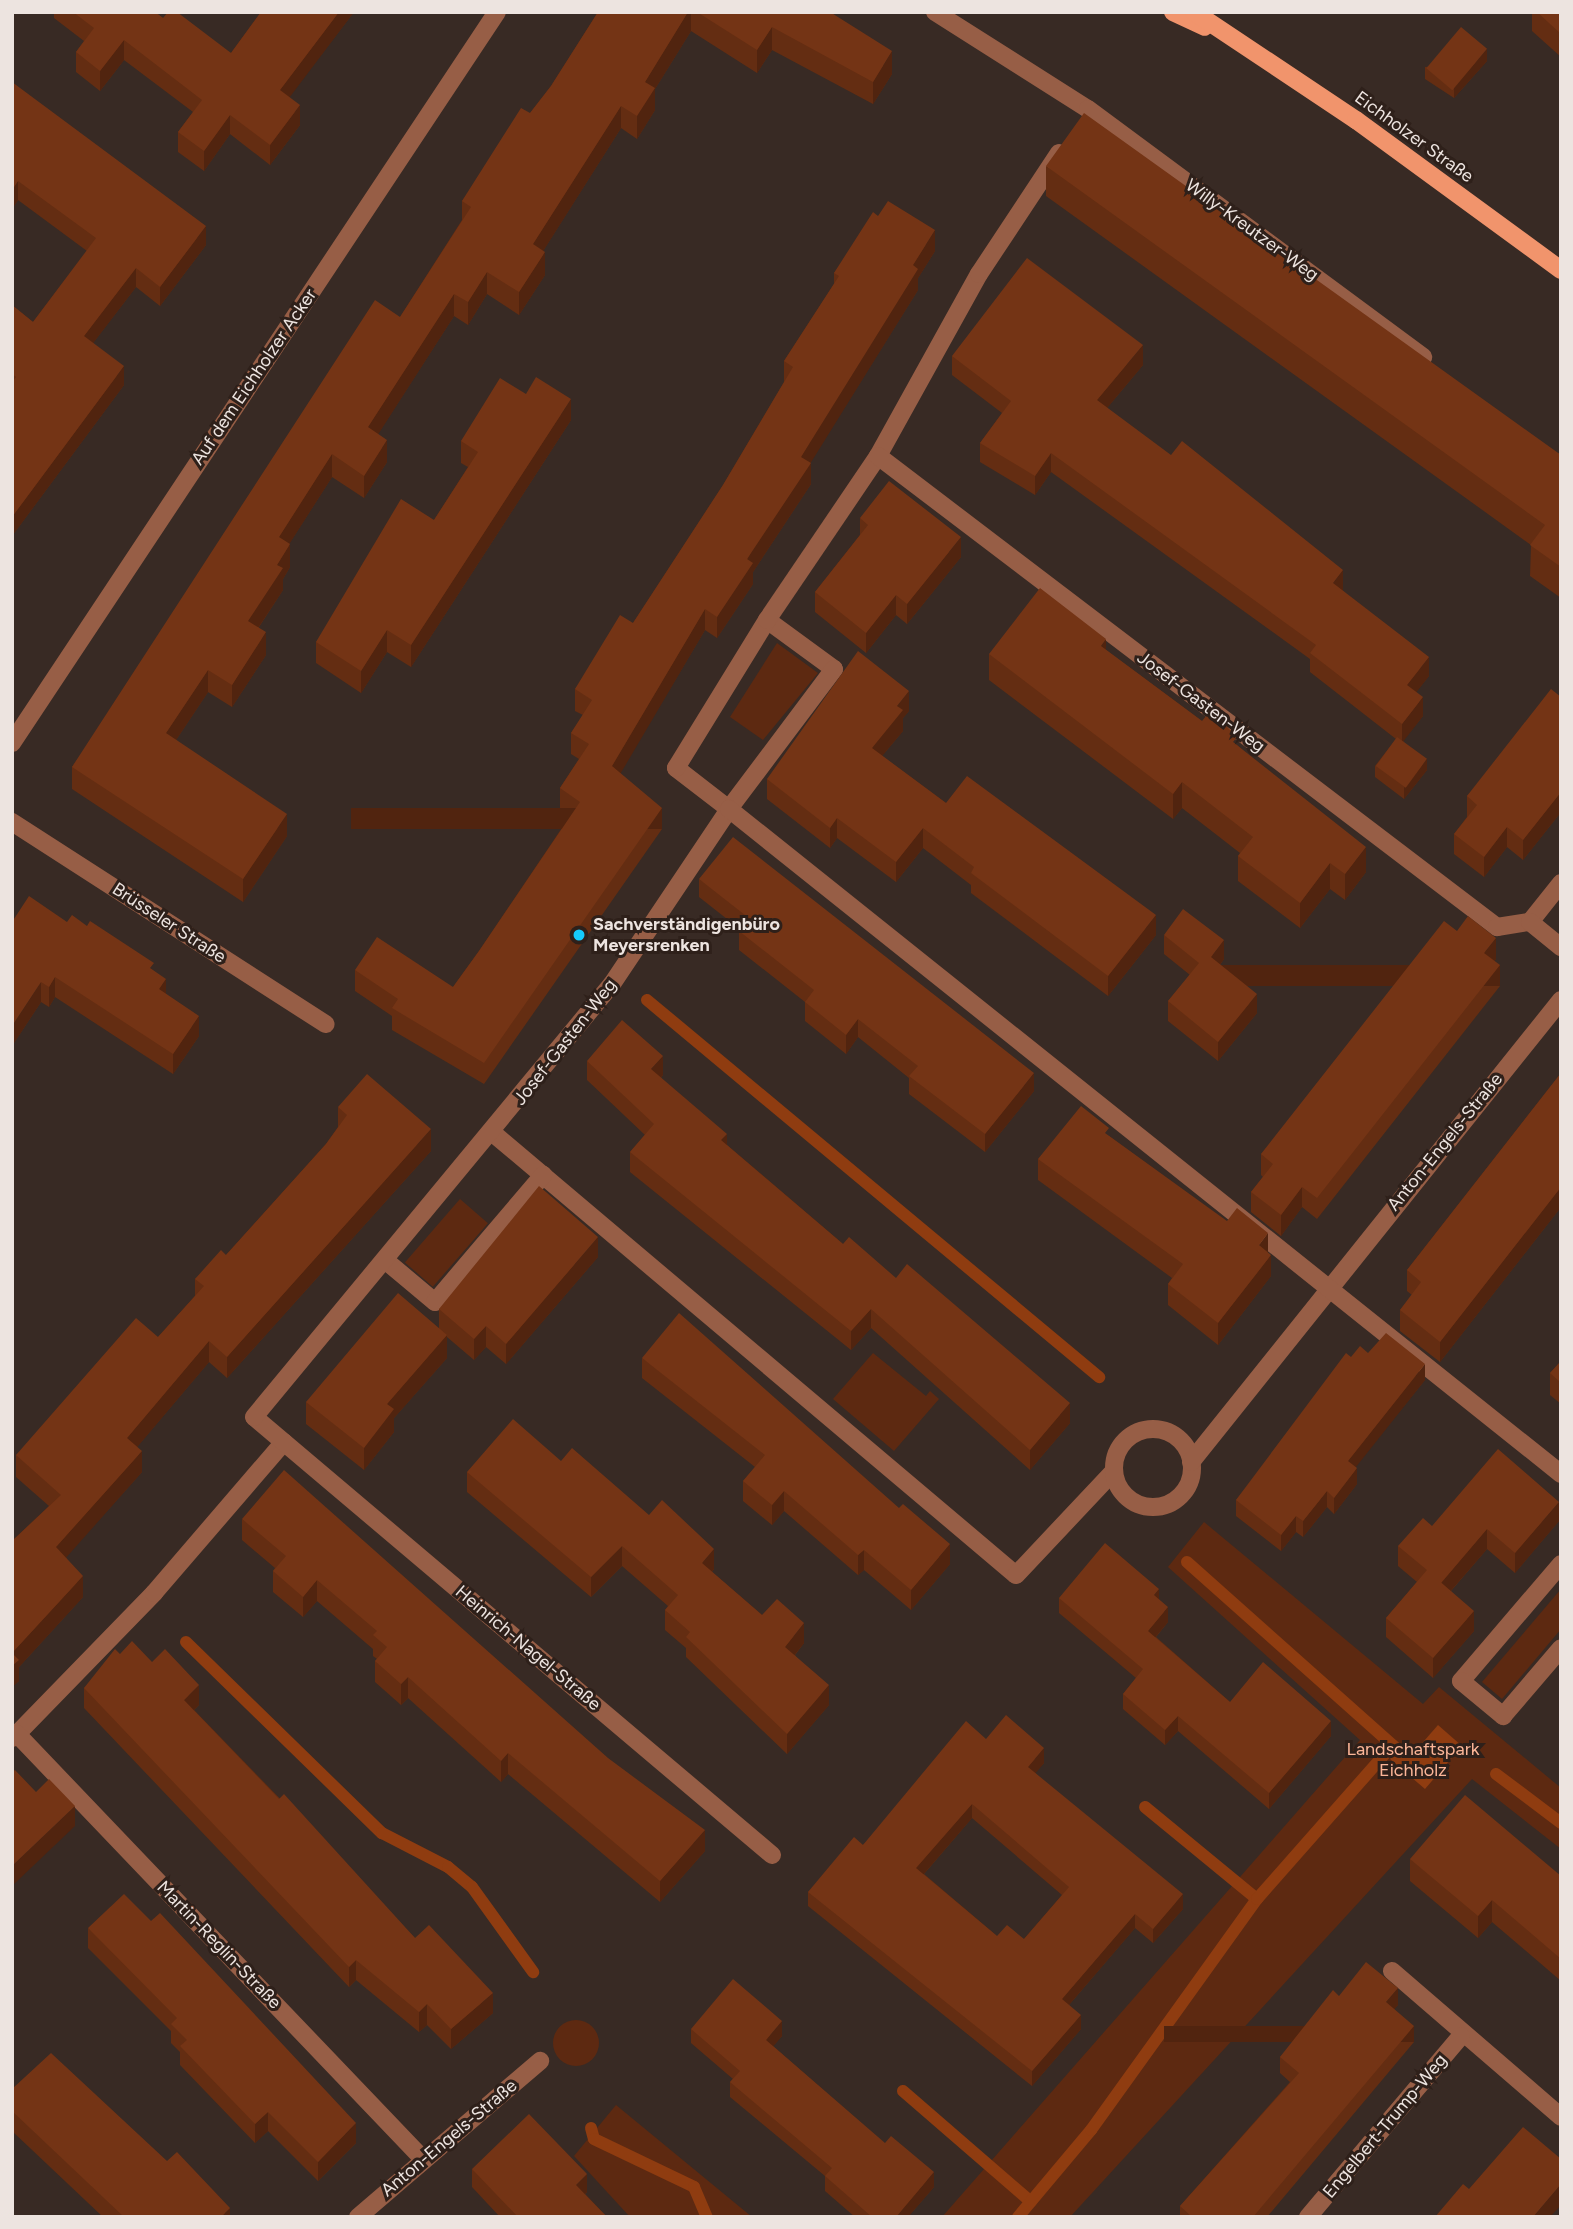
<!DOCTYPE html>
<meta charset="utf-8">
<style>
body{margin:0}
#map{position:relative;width:1573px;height:2229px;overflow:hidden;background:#382a24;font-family:Figtree,sans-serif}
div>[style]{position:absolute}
.green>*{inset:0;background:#5d2911;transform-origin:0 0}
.round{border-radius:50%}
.water>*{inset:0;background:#8f3c10}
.stream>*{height:12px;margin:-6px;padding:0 6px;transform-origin:6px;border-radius:6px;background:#8f3c10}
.minor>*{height:18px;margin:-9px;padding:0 9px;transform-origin:9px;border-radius:9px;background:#975e46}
.minor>.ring{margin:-9px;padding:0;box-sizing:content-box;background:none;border:18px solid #975e46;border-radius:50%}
.major>*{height:18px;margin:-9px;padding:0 9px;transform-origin:9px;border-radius:9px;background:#f1946c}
.wall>*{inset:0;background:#642d12}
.shaded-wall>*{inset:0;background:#51240f;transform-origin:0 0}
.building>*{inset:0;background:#743415;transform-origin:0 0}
.dots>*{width:19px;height:19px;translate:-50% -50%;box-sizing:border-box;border:4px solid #2e201a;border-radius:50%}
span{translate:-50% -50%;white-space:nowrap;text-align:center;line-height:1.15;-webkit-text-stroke:6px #2e201a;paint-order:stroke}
.street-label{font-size:18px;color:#ede4e0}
.poi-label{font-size:18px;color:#ede4e0;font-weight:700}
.left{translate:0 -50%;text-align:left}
.park-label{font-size:18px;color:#fcb698}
.frame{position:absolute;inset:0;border:14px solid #ede4e0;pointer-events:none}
</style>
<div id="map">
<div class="green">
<i style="clip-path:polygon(777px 643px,818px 673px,763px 740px,730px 717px)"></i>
<i style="left:460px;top:1199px;width:37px;height:84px;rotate:41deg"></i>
<i style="clip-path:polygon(873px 1353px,926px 1396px,930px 1391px,939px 1399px,894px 1451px,833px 1399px)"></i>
<i style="clip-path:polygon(1204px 1522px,1423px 1704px,1439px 1687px,1561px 1788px,1561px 1849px,1472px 1779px,1070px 2217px,942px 2217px,1360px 1740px,1168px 1567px)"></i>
<i style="clip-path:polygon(1561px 1589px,1561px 1629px,1502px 1699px,1482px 1682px)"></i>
<i class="round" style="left:553px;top:2020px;width:46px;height:46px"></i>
<i style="clip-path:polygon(616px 2105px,752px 2217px,630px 2217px,574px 2156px)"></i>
</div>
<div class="water">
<i style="clip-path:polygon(1438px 1725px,1462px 1746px,1425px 1789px,1390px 1759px,1406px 1740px,1417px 1749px)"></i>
</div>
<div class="stream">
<i style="left:647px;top:1000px;width:589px;rotate:39.83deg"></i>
<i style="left:1187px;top:1562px;width:283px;rotate:41.7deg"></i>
<i style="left:186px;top:1642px;width:274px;rotate:44.3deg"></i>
<i style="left:382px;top:1833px;width:74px;rotate:27.3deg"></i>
<i style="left:448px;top:1867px;width:31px;rotate:40deg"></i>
<i style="left:472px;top:1887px;width:105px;rotate:54.3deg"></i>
<i style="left:1496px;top:1774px;width:81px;rotate:37deg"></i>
<i style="left:1145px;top:1807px;width:145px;rotate:39.4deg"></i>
<i style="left:903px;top:2091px;width:169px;rotate:40.9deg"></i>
<i style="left:591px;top:2128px;width:11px;rotate:75deg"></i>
<i style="left:594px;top:2139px;width:111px;rotate:25.6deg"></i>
<i style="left:694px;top:2187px;width:33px;rotate:67deg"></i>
<i style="left:1018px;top:2217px;width:114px;rotate:-50deg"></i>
<i style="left:1091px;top:2130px;width:284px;rotate:-54.3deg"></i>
<i style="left:1257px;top:1899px;width:205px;rotate:-48.6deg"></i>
</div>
<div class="minor">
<i style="left:935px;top:12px;width:181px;rotate:32.4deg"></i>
<i style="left:1088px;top:109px;width:417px;rotate:36.5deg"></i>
<i style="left:878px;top:456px;width:208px;rotate:-61deg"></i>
<i style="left:979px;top:274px;width:145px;rotate:-56.5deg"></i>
<i style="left:767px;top:620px;width:83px;rotate:36.2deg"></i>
<i style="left:834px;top:669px;width:175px;rotate:126.9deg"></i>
<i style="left:729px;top:809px;width:67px;rotate:-142.3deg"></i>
<i style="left:676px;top:768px;width:174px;rotate:-58.4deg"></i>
<i style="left:767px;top:620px;width:198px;rotate:-55.9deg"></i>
<i style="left:878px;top:456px;width:778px;rotate:37.27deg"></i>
<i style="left:1497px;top:927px;width:33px;rotate:-9deg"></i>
<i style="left:12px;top:743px;width:877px;rotate:-56.44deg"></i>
<i style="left:12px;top:822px;width:373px;rotate:32.8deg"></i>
<i style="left:1561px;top:883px;width:50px;rotate:128.5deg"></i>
<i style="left:1530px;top:922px;width:40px;rotate:39deg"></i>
<i style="left:494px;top:1134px;width:683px;rotate:40.19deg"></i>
<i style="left:1016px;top:1575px;width:143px;rotate:-46.7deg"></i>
<i style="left:386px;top:1261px;width:64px;rotate:39.9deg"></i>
<i style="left:435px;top:1302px;width:167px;rotate:-49.6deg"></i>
<i class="ring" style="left:1114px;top:1429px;width:60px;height:60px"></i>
<i style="left:1191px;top:1462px;width:592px;rotate:-51.31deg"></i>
<i style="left:1561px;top:1564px;width:154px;rotate:130.5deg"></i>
<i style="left:1461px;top:1681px;width:55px;rotate:39.8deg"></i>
<i style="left:1503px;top:1716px;width:89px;rotate:-49.5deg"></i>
<i style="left:17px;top:1734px;width:197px;rotate:-45.8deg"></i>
<i style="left:154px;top:1593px;width:199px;rotate:-49.3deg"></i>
<i style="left:12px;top:1738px;width:6px;rotate:-39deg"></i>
<i style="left:17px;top:1734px;width:585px;rotate:46.32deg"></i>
<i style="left:772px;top:1855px;width:678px;rotate:-139.78deg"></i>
<i style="left:254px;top:1417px;width:562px;rotate:-50.42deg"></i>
<i style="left:612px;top:984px;width:211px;rotate:-56.2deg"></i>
<i style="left:729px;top:809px;width:1065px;rotate:38.63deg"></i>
<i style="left:1392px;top:1971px;width:223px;rotate:40.8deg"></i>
<i style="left:358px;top:2217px;width:240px;rotate:-40.6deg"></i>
<i style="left:1308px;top:2217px;width:237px;rotate:-49.8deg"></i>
</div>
<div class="major">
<i style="left:1173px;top:12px;width:35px;rotate:25deg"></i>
<i style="left:1194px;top:12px;width:195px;rotate:33.7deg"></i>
<i style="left:1356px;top:120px;width:254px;rotate:36.2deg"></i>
</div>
<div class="wall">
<i style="clip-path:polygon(54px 12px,155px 12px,163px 18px,231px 53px,261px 12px,354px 12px,289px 97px,300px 125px,270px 165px,230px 134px,204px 171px,178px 152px,178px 132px,193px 112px,124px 60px,100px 91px,76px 72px,76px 52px,84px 41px,54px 18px)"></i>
<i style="clip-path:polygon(598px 12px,831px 12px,892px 74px,873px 104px,772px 50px,757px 73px,691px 31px,655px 89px,655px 110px,637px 139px,621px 128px,543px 251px,545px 275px,519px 315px,487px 294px,468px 325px,454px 316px,378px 434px,387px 462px,364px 498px,332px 477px,289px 544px,290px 567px,283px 579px,283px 590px,259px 627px,266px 655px,232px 707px,208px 692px,176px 740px,287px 836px,243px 902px,72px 789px,72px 767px,400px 317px,462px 220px,462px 201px,551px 86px)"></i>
<i style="clip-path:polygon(1532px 12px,1561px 12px,1561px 57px,1532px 31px)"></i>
<i style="clip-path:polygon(1487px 61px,1454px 98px,1425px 79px,1425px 67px)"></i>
<i style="clip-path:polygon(12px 82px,206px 245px,160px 306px,136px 287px,93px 343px,124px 385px,12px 536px,12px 305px,33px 322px,87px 251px,18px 200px,12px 209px)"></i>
<i style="clip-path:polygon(1046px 166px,1561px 455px,1561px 598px,1530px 576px,1531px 545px,1046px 196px)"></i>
<i style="clip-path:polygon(878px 216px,935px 251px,918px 278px,918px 290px,810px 463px,811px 484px,753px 572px,753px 584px,717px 638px,705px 630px,620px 773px,662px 829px,484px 1084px,392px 1030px,392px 1016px,355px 991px,355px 970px,453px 987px,479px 951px,570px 816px,560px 810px,560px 788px,579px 759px,571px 754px,571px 733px,583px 715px,575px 711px,575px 689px,633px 623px,723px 485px,784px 382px,784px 361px,834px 284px,834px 273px)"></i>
<i style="clip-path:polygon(952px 356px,1143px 365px,1107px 408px,1343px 590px,1342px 590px,1429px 676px,1416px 692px,1423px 716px,1403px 741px,1427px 770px,1404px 799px,1375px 777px,1375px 766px,1396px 739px,1310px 672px,1310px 659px,1051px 472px,1035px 495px,980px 462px,980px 443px,1002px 413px,952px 375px)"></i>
<i style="clip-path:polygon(526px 394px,571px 420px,411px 667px,387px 652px,361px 693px,316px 663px,316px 642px,434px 520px,468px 467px,461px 463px,461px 441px)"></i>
<i style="clip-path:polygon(860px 518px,961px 557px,907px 624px,896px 615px,866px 653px,815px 612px,815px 592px,860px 535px)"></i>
<i style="clip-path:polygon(1106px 650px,1202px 721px,1237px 745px,1366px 872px,1345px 900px,1330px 889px,1300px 928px,1238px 881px,1238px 856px,1240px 853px,1182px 808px,1173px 819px,989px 680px,989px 654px)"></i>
<i style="clip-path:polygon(1561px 697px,1561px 812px,1523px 860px,1507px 847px,1484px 877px,1454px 854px,1454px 834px,1467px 817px,1467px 796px)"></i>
<i style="clip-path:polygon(909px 711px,903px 718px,903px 731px,882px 756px,946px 803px,1156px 935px,1108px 996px,971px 893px,971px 885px,923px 848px,896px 882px,837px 838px,830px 848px,767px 799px,767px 779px)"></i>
<i style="clip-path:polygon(699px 879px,1034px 1091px,985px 1152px,909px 1094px,909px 1078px,858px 1037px,846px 1054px,805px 1021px,805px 1002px,739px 950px,739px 931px,741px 930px,699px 897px)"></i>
<i style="clip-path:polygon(67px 922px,154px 971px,166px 994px,199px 1036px,173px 1074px,55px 997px,49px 1007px,41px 1002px,12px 1046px)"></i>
<i style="clip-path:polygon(1457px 931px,1496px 959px,1494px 961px,1500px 986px,1317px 1219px,1302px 1207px,1281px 1236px,1251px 1212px,1251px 1192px,1263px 1177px,1261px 1175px,1261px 1154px)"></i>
<i style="clip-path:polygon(1164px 935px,1224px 959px,1220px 965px,1257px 1013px,1218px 1061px,1168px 1021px,1168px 1001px,1190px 975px,1164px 954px)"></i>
<i style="clip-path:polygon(587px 1061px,663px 1075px,661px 1078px,727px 1145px,843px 1244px,1070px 1423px,1030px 1470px,871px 1328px,851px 1350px,630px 1172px,630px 1152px,645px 1135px,587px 1080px)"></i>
<i style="clip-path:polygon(1561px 1073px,1561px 1207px,1440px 1362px,1400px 1331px,1400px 1310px,1412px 1295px,1407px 1291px,1407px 1270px)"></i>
<i style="clip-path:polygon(338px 1107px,431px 1151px,227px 1378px,209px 1362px,137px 1447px,142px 1472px,66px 1557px,83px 1597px,19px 1667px,19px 1681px,12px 1687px,12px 1541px,49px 1506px,16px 1477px,16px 1455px,158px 1337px,195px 1296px,195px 1279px,226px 1255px,326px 1144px,338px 1127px)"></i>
<i style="clip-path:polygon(1109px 1136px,1268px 1252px,1271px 1276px,1218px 1345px,1168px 1305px,1168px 1284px,1172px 1278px,1038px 1180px,1038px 1159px)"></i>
<i style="clip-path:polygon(598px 1257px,506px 1364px,486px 1347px,474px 1360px,447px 1337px,447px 1358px,394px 1418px,394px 1432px,364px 1470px,306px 1424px,306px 1402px,439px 1328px,439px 1309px)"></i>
<i style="clip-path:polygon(1368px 1353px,1425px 1380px,1355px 1467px,1357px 1484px,1334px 1514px,1327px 1507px,1303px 1537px,1296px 1532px,1281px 1551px,1236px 1516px,1236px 1500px,1351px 1357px)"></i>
<i style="clip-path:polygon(642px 1358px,950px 1564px,911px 1610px,864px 1570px,858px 1575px,784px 1511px,772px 1525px,743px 1501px,743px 1481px,755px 1467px,642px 1378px)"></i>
<i style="clip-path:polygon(1561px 1361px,1561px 1404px,1550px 1395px,1550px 1373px)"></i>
<i style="clip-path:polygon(561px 1461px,714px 1569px,712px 1572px,762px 1615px,804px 1643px,795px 1655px,829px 1705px,787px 1754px,686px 1657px,686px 1648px,665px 1630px,665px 1610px,668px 1606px,622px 1566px,591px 1597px,467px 1492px,467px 1472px)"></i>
<i style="clip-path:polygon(242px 1519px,705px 1851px,660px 1902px,508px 1774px,501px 1782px,408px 1698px,401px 1705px,375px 1682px,375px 1661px,377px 1659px,373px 1656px,373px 1649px,317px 1601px,303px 1617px,273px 1592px,273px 1571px,275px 1568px,242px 1540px)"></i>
<i style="clip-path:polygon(1559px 1521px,1515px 1573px,1487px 1549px,1451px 1591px,1474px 1631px,1433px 1678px,1386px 1637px,1386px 1618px,1417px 1582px,1398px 1566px,1398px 1546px,1432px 1526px)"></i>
<i style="clip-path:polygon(1059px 1598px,1159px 1599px,1168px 1622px,1156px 1637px,1230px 1702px,1331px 1736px,1269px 1809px,1178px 1731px,1165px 1745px,1123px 1709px,1123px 1694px,1136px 1678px,1059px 1613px)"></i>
<i style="clip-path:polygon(120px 1654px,152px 1662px,199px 1705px,194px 1710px,415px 1938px,493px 2013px,451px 2049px,427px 2025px,419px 2032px,356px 1980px,349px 1987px,84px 1708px,84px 1688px)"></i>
<i style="clip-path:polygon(evenodd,986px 1739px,1044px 1763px,1035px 1773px,1183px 1909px,1153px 1943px,1135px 1928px,1069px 2005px,1081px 2029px,1032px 2086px,808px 1906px,808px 1892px,986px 1739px,972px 1818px,1062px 1895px,1024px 1939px,997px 1936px,924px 1874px,972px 1818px)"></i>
<i style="clip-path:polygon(1410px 1859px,1561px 1876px,1561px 1981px,1492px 1922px,1478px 1938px,1410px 1881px)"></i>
<i style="clip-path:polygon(88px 1928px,356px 2143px,318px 2181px,268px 2131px,255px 2143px,180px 2065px,180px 2052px,171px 2043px,171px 2031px,88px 1948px)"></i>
<i style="clip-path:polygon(1339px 1996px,1398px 2005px,1394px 2009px,1414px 2042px,1267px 2217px,1180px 2217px,1180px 2206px,1290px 2082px,1280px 2073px,1280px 2057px)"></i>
<i style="clip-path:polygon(691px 2029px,782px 2036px,773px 2046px,934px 2187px,908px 2217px,855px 2217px,825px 2191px,825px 2176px,730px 2097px,730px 2082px,733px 2079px,691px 2043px)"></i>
<i style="clip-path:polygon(12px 2089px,167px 2161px,230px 2217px,103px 2217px,12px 2131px)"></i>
<i style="clip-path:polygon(472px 2169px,587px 2192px,585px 2194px,607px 2217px,500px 2217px,472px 2187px)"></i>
</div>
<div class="shaded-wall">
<i style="clip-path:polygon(339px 12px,354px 12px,280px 110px,280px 90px)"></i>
<i style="clip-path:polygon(688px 12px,691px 12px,691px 31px,655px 89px,655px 110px,637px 139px,637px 116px,645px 82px)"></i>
<i style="clip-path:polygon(772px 27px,772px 50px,757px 73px,757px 50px)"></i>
<i style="clip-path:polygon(124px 40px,124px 60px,100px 91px,100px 71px)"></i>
<i style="clip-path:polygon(1487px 49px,1487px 61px,1454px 98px,1454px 87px)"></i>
<i style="clip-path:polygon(892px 51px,892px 74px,873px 104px,873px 82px)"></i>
<i style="clip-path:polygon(300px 105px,300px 125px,270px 165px,270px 145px)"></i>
<i style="clip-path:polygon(621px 106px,621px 128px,533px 267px,533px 244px)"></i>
<i style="clip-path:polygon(230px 115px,230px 134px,204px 171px,204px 151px)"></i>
<i style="clip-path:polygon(18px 181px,18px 200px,12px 209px,12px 190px)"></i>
<i style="clip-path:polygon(206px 226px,206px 245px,160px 306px,160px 287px)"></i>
<i style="clip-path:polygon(935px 230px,935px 251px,918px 278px,918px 290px,805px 472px,811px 463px,811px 484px,753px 572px,753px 584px,717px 638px,717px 617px,801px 457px,913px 265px)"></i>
<i style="clip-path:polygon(545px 252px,545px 275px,519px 315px,519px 292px)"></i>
<i style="clip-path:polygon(136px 268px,136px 287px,84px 355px,84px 336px)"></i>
<i style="clip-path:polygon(487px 272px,487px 294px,468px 325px,468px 302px)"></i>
<i style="clip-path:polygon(454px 294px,454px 316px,368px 450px,368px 427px)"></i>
<i style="clip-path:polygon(1143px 345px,1143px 365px,1097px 420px,1097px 400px)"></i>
<i style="clip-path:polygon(124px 366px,124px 385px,12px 536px,12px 517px)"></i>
<i style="clip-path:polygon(571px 399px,571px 420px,411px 667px,411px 645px)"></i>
<i style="clip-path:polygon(387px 440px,387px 462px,364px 498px,364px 476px)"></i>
<i style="clip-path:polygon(1051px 453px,1051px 472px,1035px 495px,1035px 476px)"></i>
<i style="clip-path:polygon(332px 454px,332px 477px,279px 560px,279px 537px)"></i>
<i style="clip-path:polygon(961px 537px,961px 557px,907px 624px,907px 604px)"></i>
<i style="clip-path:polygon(290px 544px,290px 567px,283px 579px,283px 590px,248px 643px,248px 621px,277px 565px)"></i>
<i style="clip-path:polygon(1343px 570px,1343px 590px,1333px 602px,1333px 583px)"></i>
<i style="clip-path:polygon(896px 595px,896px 615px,866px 653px,866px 633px)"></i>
<i style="clip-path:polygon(705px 609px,705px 630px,612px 788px,612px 766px)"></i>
<i style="clip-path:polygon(387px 630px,387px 652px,361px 693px,361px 671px)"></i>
<i style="clip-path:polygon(266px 632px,266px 655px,232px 707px,232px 685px)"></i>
<i style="clip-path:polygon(1106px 639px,1106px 664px,1101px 646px)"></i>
<i style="clip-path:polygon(1429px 657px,1429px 676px,1407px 704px,1407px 685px)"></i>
<i style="clip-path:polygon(208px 670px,208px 692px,166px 755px,166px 733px)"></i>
<i style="clip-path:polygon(909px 691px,909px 711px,903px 718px,903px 731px,872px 768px,872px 748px,897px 706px)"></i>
<i style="clip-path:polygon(1423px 697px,1423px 716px,1402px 743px,1402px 724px)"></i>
<i style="clip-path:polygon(1427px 759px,1427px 770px,1404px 799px,1404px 788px)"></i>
<i style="clip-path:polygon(1182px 782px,1182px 808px,1173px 819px,1173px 794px)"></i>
<i style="clip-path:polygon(1561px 792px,1561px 812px,1523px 860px,1523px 840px)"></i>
<i style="left:662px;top:808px;width:21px;height:311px;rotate:90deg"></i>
<i style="clip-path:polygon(287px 814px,287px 836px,243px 902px,243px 879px)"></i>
<i style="clip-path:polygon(837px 818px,837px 838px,830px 848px,830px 828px)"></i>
<i style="clip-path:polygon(1507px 827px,1507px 847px,1484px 877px,1484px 857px)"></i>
<i style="clip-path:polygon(923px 828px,923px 848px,896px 882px,896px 862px)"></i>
<i style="clip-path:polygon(1366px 847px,1366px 872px,1345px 900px,1345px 874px)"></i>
<i style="clip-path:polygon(1330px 863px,1330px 889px,1300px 928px,1300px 903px)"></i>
<i style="clip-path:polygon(1156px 915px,1156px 935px,1108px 996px,1108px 976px)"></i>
<i style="clip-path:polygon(1496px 938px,1496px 959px,1484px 973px,1484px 953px)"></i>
<i style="clip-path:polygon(1224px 940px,1224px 959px,1211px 977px,1211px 957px)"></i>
<i style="left:1500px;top:965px;width:21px;height:296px;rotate:90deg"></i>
<i style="clip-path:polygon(55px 977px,55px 997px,49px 1007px,49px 987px)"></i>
<i style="clip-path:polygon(166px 979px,166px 999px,159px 989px)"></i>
<i style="clip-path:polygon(41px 982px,41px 1002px,12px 1046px,12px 1026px)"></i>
<i style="clip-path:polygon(1257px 994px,1257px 1013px,1218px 1061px,1218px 1042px)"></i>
<i style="clip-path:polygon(199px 1016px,199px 1036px,173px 1074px,173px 1054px)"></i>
<i style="clip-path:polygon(858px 1019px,858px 1037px,846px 1054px,846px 1035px)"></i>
<i style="clip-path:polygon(663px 1056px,663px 1075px,651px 1089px,651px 1069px)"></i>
<i style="clip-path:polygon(1034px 1073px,1034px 1091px,985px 1152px,985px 1134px)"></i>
<i style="clip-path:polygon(431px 1129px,431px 1151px,227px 1378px,227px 1357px)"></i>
<i style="clip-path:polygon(727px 1134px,727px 1153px,721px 1140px)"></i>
<i style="clip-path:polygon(1302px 1187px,1302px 1207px,1281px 1236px,1281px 1215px)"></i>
<i style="clip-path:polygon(1561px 1187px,1561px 1207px,1440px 1362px,1440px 1342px)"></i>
<i style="clip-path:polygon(1268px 1233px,1268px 1254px,1259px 1245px)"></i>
<i style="clip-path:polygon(598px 1237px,598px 1257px,506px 1364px,506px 1344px)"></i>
<i style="clip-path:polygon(1271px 1255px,1271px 1276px,1218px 1345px,1218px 1323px)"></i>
<i style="clip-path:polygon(871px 1309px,871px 1328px,851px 1350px,851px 1331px)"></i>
<i style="clip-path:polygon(486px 1326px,486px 1347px,474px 1360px,474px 1339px)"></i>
<i style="clip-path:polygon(447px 1335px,447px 1358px,394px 1418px,394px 1432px,364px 1470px,364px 1448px,387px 1404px)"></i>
<i style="clip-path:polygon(209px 1341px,209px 1362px,127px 1459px,127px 1438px)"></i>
<i style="clip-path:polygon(1425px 1364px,1425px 1380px,1348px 1477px,1348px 1461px)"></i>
<i style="clip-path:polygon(1070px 1403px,1070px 1423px,1030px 1470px,1030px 1450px)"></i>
<i style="clip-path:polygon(142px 1451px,142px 1472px,56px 1569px,56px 1547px)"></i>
<i style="clip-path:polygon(1357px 1468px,1357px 1484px,1334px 1514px,1334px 1498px)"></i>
<i style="clip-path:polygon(784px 1491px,784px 1511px,772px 1525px,772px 1505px)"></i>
<i style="clip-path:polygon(1327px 1491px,1327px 1507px,1303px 1537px,1303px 1521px)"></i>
<i style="clip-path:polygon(1559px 1502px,1559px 1521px,1515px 1573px,1515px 1553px)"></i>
<i style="clip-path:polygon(1296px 1516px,1296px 1532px,1281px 1551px,1281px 1535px)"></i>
<i style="clip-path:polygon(1487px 1529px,1487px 1549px,1441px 1602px,1441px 1583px)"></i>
<i style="clip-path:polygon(950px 1544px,950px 1564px,911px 1610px,911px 1590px)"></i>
<i style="clip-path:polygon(622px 1546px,622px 1566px,591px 1597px,591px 1577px)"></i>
<i style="clip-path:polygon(714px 1549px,714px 1569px,702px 1583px,702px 1563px)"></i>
<i style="clip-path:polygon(864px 1550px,864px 1570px,858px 1575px,858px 1555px)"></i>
<i style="clip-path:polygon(83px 1576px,83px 1597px,19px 1667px,19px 1681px,12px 1687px,12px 1653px)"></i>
<i style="clip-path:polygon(317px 1580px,317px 1601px,303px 1617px,303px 1597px)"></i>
<i style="clip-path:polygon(1159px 1589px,1159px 1604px,1154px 1595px)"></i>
<i style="clip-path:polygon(1168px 1607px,1168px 1622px,1148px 1646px,1148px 1631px)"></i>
<i style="clip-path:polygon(1474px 1611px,1474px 1631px,1433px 1678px,1433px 1658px)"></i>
<i style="clip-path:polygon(804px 1623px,804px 1643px,785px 1667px,785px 1647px)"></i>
<i style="clip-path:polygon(408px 1677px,408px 1698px,401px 1705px,401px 1684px)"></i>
<i style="clip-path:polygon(199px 1685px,199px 1705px,184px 1720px,184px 1700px)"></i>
<i style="clip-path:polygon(829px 1685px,829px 1705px,787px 1754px,787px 1734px)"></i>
<i style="clip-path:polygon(1178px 1716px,1178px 1731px,1165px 1745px,1165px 1730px)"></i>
<i style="clip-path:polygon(1331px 1721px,1331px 1736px,1269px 1809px,1269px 1793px)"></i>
<i style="clip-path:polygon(1044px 1748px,1044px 1763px,1028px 1782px,1028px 1767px)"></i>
<i style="clip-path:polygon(508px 1753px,508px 1774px,501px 1782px,501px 1761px)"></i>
<i style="clip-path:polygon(972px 1804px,972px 1818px,916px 1883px,916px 1868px)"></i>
<i style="clip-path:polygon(75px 1806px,75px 1826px,12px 1886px,12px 1866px)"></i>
<i style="clip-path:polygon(705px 1830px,705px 1851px,660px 1902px,660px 1881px)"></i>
<i style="clip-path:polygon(1183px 1894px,1183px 1909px,1153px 1943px,1153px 1929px)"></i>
<i style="clip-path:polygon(1492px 1900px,1492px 1922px,1478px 1938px,1478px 1916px)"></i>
<i style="clip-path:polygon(1135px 1914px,1135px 1928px,1062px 2013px,1062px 1999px)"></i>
<i style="clip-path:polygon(356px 1960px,356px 1980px,349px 1987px,349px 1967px)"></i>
<i style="clip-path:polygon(1398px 1988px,1398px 2005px,1386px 2019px,1386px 2002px)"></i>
<i style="clip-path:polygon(493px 1993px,493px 2013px,451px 2049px,451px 2029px)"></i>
<i style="clip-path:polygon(427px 2004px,427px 2025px,419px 2032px,419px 2012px)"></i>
<i style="clip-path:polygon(1081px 2015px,1081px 2029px,1032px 2086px,1032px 2071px)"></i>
<i style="clip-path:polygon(782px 2021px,782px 2036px,766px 2055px,766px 2040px)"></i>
<i style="left:1414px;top:2026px;width:16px;height:250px;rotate:90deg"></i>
<i style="clip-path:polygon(268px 2112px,268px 2131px,255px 2143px,255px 2124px)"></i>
<i style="clip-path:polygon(356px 2123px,356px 2143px,318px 2181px,318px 2162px)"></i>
<i style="clip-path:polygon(934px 2172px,934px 2187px,908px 2217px,896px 2217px)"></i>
<i style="clip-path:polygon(587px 2174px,587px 2192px,576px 2203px,576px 2185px)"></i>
<i style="clip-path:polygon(1561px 2184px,1561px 2205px,1550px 2217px,1533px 2217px)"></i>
<i style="clip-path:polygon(230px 2208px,230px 2217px,221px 2217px)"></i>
</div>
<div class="building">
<i style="clip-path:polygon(73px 12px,155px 12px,163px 18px,168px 12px,177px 12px,231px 53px,261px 12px,339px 12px,280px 90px,300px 105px,270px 145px,230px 115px,204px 151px,178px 132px,202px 100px,124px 40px,100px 71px,76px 52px,94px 28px)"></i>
<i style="clip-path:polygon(598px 12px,688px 12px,645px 82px,655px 88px,637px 116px,621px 106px,533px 244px,545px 252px,519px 292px,487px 272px,468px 302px,454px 294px,368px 427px,387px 440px,364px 476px,332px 454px,279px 537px,290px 544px,277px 565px,283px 568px,248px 621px,266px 632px,232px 685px,208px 670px,166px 733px,287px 814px,243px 879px,72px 767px,375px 300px,400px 317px,471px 207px,462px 201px,521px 108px,530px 113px,551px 86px)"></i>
<i style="clip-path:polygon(697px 12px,830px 12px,892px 51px,873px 82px,772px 27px,757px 50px)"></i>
<i style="clip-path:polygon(1537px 12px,1561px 12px,1561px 34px)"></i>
<i style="left:1461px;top:27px;width:34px;height:54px;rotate:40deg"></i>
<i style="clip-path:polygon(12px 82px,206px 226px,160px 287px,136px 268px,84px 336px,124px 366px,12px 517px,12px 382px,16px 377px,12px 374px,12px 305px,33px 322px,96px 238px,18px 181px,12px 190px)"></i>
<i style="clip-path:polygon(1084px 113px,1561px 455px,1561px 567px,1530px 545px,1545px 525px,1046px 166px)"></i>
<i style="clip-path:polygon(888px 201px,935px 230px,913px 265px,918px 269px,801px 457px,811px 463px,747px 559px,753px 563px,717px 617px,705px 609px,612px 766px,662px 808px,484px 1063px,392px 1008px,398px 999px,355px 970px,377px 937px,453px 987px,479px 951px,580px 802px,560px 788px,589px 744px,571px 733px,592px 700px,575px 689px,620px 615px,633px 623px,723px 485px,793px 367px,784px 361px,839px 276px,834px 273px,873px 212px,878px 216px)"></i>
<i style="clip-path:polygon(1027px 258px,1143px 345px,1097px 400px,1171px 455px,1182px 441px,1343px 570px,1333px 583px,1429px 657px,1407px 685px,1423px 697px,1402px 724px,1310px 653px,1316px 645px,1051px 453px,1035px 476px,980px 443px,1011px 401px,952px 356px)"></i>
<i style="clip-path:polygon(536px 377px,571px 399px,411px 645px,387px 630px,361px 671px,316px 642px,401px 499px,434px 520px,478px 452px,461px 441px,500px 378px,526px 394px)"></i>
<i style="clip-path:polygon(889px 481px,961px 537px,907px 604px,896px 595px,866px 633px,815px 592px,868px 525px,860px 518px)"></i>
<i style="clip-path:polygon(1040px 588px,1106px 639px,1101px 646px,1202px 721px,1211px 710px,1237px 737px,1233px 742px,1366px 847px,1345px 874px,1330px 863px,1300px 903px,1238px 856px,1253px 837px,1182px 782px,1173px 794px,989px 654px)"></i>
<i style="clip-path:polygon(858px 651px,909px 691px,897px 706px,903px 710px,872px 748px,946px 803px,967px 776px,1156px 915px,1108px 976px,971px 873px,974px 867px,923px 828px,896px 862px,837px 818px,830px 828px,767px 779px)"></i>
<i style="clip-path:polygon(1551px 689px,1561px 697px,1561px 792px,1523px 840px,1507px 827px,1484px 857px,1454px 834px,1477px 805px,1467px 796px)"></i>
<i style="left:1397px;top:737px;width:37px;height:36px;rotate:36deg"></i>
<i style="clip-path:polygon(733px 837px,1034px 1073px,985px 1134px,909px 1076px,918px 1066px,858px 1019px,846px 1035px,805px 1002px,814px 990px,739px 931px,750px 919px,699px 879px)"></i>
<i style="clip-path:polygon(29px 896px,67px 922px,72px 915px,87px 926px,90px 921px,154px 963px,150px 968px,166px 979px,159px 989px,199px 1016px,173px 1054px,55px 977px,49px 987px,41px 982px,12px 1026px,12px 922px)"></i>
<i style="clip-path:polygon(1183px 909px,1224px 940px,1211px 957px,1257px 994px,1218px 1042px,1168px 1001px,1199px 963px,1164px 935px)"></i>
<i style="clip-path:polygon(1468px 916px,1496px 938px,1484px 953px,1500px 965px,1317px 1198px,1302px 1187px,1281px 1215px,1251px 1192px,1273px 1164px,1261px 1154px,1444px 921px,1457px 931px)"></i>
<i style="clip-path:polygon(622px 1020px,663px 1056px,651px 1069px,727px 1134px,721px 1140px,843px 1244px,849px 1237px,896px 1278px,907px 1264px,1070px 1403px,1030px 1450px,871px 1309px,851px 1331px,630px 1152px,654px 1124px,587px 1061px)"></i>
<i style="clip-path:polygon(1561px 1073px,1561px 1187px,1440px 1342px,1400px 1310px,1421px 1282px,1407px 1270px)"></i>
<i style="clip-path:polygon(367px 1074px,431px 1129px,227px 1357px,209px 1341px,127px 1438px,142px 1451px,56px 1547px,83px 1576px,12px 1653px,19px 1660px,12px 1666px,12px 1541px,61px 1495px,16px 1455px,136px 1318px,158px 1337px,204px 1286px,195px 1279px,221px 1250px,226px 1255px,326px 1144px,347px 1115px,338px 1107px)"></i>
<i style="clip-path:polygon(1081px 1106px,1109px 1128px,1105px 1133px,1220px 1216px,1227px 1221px,1237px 1208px,1268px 1233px,1259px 1245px,1271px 1255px,1218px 1323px,1168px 1284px,1183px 1264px,1038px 1159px)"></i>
<i style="clip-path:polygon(539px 1186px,598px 1237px,506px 1344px,486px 1326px,474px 1339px,439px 1309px)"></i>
<i style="clip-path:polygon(398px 1293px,447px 1335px,387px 1404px,394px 1409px,364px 1448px,306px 1402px)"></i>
<i style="clip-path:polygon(679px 1313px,899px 1508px,903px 1504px,950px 1544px,911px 1590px,864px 1550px,858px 1555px,784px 1491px,772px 1505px,743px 1481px,765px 1455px,642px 1358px)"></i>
<i style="clip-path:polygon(1386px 1333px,1425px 1364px,1348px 1461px,1357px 1468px,1334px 1498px,1327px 1491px,1303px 1521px,1296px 1516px,1281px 1535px,1236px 1500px,1346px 1353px,1351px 1357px,1360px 1346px,1368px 1353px)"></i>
<i style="clip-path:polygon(1561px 1361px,1561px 1383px,1550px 1373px)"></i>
<i style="clip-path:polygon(513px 1419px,561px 1461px,572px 1448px,649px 1515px,662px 1500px,714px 1549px,702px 1563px,762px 1615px,777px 1599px,804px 1623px,785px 1647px,829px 1685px,787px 1734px,686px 1637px,690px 1632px,665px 1610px,678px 1595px,622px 1546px,591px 1577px,467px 1472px)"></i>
<i style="clip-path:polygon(1498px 1449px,1559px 1502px,1515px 1553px,1487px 1529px,1441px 1583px,1429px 1572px,1474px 1611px,1433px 1658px,1386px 1618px,1427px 1570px,1398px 1546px,1423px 1518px,1432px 1526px)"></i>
<i style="clip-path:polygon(284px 1470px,608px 1758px,705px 1830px,660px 1881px,508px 1753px,501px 1761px,408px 1677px,401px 1684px,375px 1661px,387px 1647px,373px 1635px,377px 1631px,317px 1580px,303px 1597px,273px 1571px,286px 1556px,242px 1519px)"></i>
<i style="clip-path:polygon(1105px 1543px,1159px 1589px,1154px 1595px,1168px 1607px,1148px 1631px,1230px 1702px,1263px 1662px,1331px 1721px,1269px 1793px,1178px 1716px,1165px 1730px,1123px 1694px,1143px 1669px,1059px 1598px)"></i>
<i style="clip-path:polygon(132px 1641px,152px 1662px,165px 1649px,199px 1685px,184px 1700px,279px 1799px,284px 1794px,415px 1938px,429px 1925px,493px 1993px,451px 2029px,427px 2004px,419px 2012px,356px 1960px,349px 1967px,84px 1688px,115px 1649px,120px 1654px)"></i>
<i style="clip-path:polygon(evenodd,1006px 1715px,1044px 1748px,1028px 1767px,1183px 1894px,1153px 1929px,1135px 1914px,1062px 1999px,1081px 2015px,1032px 2071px,808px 1892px,854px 1837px,863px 1845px,966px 1721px,986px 1739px,1006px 1715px,972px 1804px,1069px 1887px,1024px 1939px,1007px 1925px,997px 1936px,916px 1868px,972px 1804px)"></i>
<i style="clip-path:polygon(15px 1770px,36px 1792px,49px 1779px,75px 1806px,12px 1866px,12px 1772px)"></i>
<i style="clip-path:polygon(1465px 1795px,1561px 1876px,1561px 1959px,1492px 1900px,1478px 1916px,1410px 1859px)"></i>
<i style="clip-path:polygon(124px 1894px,151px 1921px,160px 1913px,356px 2123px,318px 2162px,268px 2112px,255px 2124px,180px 2046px,187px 2040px,171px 2024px,177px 2018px,88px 1928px)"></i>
<i style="clip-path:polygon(1366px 1962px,1398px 1988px,1386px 2002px,1414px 2026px,1253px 2217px,1192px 2217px,1180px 2206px,1299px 2073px,1280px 2057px,1333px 1990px,1339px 1996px)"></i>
<i style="clip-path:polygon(733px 1979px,782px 2021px,766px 2040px,885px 2143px,891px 2136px,934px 2172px,896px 2217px,872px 2217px,825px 2176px,832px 2168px,730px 2082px,740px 2071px,691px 2029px)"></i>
<i style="clip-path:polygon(51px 2053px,167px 2161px,177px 2152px,230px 2208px,221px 2217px,124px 2217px,12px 2111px,12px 2089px)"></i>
<i style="clip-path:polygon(529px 2114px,587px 2174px,576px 2185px,607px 2217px,518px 2217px,472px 2169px)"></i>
<i style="clip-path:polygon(1523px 2127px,1561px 2159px,1561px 2184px,1533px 2217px,1435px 2217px,1463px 2184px,1469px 2189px)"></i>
</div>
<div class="dots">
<i style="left:579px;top:935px;background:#15cafb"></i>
</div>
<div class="street-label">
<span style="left:1414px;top:137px;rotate:36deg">Eichholzer Straße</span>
<span style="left:1252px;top:230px;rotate:36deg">Willy-Kreutzer-Weg</span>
<span style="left:254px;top:377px;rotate:-56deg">Auf dem Eichholzer Acker</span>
<span style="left:1201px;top:702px;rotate:37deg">Josef-Gasten-Weg</span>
<span style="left:169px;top:923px;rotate:33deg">Brüsseler Straße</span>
<span style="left:565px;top:1042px;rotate:-52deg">Josef-Gasten-Weg</span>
<span style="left:1445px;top:1142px;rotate:-51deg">Anton-Engels-Straße</span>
<span style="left:528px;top:1648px;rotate:40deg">Heinrich-Nagel-Straße</span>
<span style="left:219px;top:1945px;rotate:46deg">Martin-Reglin-Straße</span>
<span style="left:1385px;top:2126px;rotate:-50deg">Engelbert-Trump-Weg</span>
<span style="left:449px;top:2138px;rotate:-40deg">Anton-Engels-Straße</span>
</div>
<div class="poi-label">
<span class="left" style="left:593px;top:935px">Sachverständigenbüro<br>Meyersrenken</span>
</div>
<div class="park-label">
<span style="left:1413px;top:1760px">Landschaftspark<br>Eichholz</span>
</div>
<div class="frame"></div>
</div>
